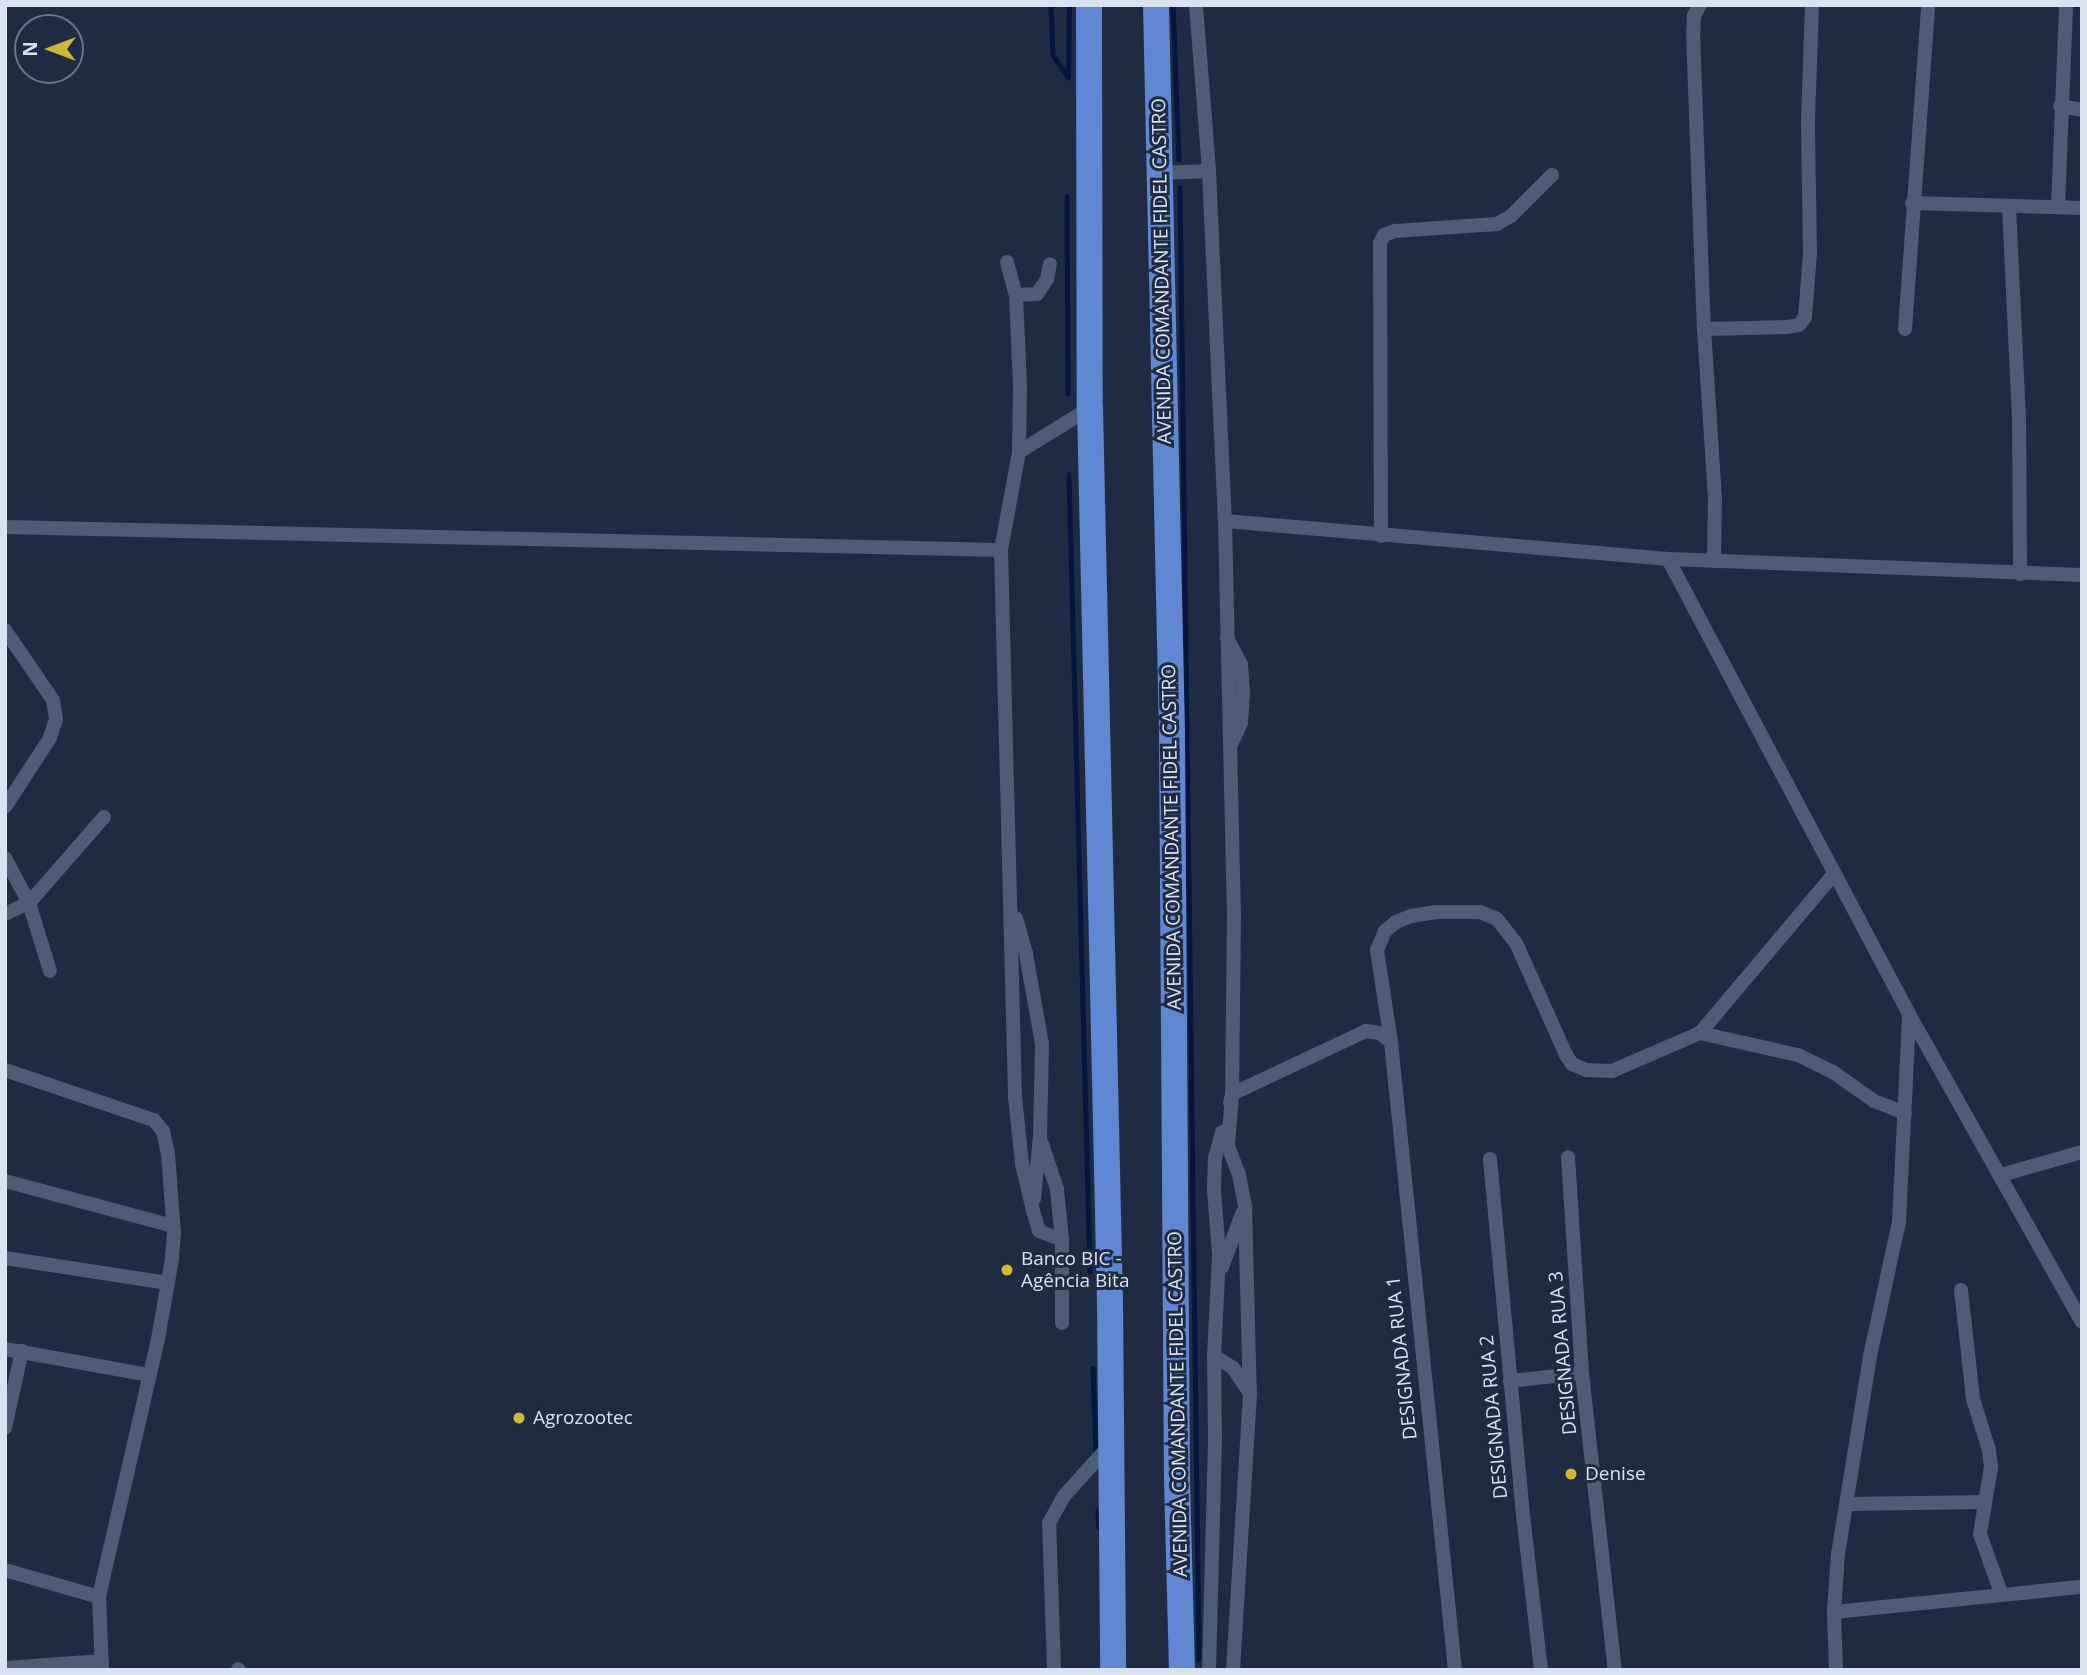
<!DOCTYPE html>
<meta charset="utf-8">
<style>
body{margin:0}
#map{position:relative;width:2087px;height:1675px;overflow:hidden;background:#1e2b42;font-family:"Open Sans",sans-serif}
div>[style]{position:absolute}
.stream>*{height:4.5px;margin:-2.25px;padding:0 2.25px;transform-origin:2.25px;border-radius:2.25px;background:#04163e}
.minor>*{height:14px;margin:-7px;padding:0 7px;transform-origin:7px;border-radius:7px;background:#4e5c76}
.motorway>*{height:26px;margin:-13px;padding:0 13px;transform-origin:13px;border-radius:13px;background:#6087d1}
.dots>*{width:19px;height:19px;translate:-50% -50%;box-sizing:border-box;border:4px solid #1e2b42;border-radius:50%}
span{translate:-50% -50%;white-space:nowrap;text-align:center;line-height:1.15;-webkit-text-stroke:6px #1e2b42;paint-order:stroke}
.street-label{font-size:19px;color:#d9e2f1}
.poi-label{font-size:19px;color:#d9e2f1}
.left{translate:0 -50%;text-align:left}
.frame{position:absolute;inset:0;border:7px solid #d9e2f1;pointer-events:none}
.north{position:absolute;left:14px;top:14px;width:70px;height:70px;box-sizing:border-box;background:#1e2b42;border:2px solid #697488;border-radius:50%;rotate:270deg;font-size:19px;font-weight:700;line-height:28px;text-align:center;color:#d9e2f1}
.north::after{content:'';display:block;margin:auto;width:24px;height:32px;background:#d1b736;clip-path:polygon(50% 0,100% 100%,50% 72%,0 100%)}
</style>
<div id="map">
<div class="stream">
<i style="left:1051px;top:5px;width:50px;rotate:87.7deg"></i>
<i style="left:1053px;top:55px;width:27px;rotate:56deg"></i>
<i style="left:1173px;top:5px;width:154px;rotate:87.8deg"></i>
<i style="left:1068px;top:76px;width:71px;rotate:-89.2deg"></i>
<i style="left:1180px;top:187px;width:1472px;rotate:89.26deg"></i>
<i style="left:1067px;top:196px;width:197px;rotate:89.7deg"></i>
<i style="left:1069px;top:474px;width:798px;rotate:88.49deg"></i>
<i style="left:1093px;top:1368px;width:85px;rotate:88deg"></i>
<i style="left:1098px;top:1510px;width:17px;rotate:87deg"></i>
</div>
<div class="minor">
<i style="left:1196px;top:5px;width:167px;rotate:85.5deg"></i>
<i style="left:1209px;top:171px;width:350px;rotate:87.4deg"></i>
<i style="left:1225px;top:521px;width:391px;rotate:88.7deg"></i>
<i style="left:1234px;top:912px;width:182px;rotate:90.6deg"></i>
<i style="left:1232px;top:1094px;width:52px;rotate:94.4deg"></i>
<i style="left:1228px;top:1146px;width:31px;rotate:69deg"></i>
<i style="left:1239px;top:1175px;width:33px;rotate:79deg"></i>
<i style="left:1245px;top:1207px;width:186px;rotate:88.5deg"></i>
<i style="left:1250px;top:1393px;width:278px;rotate:93.5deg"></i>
<i style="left:1700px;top:5px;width:13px;rotate:119deg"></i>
<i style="left:1694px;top:16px;width:17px;rotate:93deg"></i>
<i style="left:1693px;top:33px;width:296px;rotate:87.9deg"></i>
<i style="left:1704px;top:329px;width:169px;rotate:86.3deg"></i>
<i style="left:1715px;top:498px;width:63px;rotate:90.9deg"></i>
<i style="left:2060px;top:106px;width:22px;rotate:10deg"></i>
<i style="left:1160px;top:173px;width:49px;rotate:-2.3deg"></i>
<i style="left:1912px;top:203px;width:170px;rotate:1.7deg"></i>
<i style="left:2009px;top:207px;width:211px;rotate:87.3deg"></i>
<i style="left:2019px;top:418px;width:156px;rotate:89.6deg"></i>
<i style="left:2058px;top:207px;width:202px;rotate:-87.7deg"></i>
<i style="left:1007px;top:262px;width:34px;rotate:75deg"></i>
<i style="left:1016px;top:295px;width:90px;rotate:87.5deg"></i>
<i style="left:1020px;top:385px;width:67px;rotate:90.9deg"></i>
<i style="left:1019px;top:452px;width:100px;rotate:100.4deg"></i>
<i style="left:1001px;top:550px;width:547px;rotate:88.53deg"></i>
<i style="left:1015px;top:1097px;width:67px;rotate:84deg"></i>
<i style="left:1022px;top:1164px;width:48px;rotate:76.8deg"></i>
<i style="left:1033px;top:1211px;width:21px;rotate:73deg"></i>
<i style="left:1039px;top:1231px;width:25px;rotate:21deg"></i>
<i style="left:1016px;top:295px;width:21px;rotate:-3deg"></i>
<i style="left:1037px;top:294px;width:18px;rotate:-56deg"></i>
<i style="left:1047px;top:279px;width:15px;rotate:-79deg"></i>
<i style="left:1704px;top:329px;width:83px;rotate:-1.4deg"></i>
<i style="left:1787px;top:327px;width:12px;rotate:-9deg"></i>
<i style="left:1799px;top:325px;width:10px;rotate:-53deg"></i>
<i style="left:1805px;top:317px;width:63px;rotate:-85.5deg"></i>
<i style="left:1810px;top:254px;width:134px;rotate:-90.9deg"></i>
<i style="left:1808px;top:120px;width:115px;rotate:-88deg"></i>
<i style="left:1905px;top:329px;width:325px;rotate:-85.9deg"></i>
<i style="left:1019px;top:452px;width:84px;rotate:-31.8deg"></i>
<i style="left:1225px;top:521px;width:445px;rotate:4.9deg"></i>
<i style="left:1668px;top:559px;width:414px;rotate:2.2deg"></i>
<i style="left:5px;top:527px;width:996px;rotate:1.32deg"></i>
<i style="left:1381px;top:536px;width:293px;rotate:-90.2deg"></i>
<i style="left:1380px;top:243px;width:9px;rotate:-63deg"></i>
<i style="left:1384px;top:235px;width:12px;rotate:-20deg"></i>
<i style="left:1395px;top:231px;width:102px;rotate:-3.9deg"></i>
<i style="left:1497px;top:224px;width:16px;rotate:-30deg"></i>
<i style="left:1511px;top:216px;width:58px;rotate:-45deg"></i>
<i style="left:1668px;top:559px;width:515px;rotate:62.09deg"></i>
<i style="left:1909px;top:1014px;width:353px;rotate:60.7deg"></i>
<i style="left:5px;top:630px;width:85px;rotate:55.6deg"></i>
<i style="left:53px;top:700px;width:19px;rotate:81deg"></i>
<i style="left:56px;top:719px;width:20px;rotate:108deg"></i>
<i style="left:50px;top:738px;width:82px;rotate:123.1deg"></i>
<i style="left:1227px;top:638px;width:30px;rotate:62deg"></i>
<i style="left:1241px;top:664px;width:30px;rotate:86deg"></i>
<i style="left:1243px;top:694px;width:29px;rotate:94deg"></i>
<i style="left:1241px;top:723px;width:26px;rotate:115deg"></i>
<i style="left:5px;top:858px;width:51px;rotate:61.9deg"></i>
<i style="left:29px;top:903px;width:71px;rotate:72.8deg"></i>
<i style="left:5px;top:914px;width:26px;rotate:-25deg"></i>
<i style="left:29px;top:903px;width:114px;rotate:-48.9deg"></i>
<i style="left:1016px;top:918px;width:37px;rotate:74deg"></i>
<i style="left:1026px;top:954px;width:91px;rotate:79.9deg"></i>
<i style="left:1042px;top:1044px;width:92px;rotate:91.2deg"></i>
<i style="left:1040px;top:1136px;width:63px;rotate:95.4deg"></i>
<i style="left:1700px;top:1033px;width:208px;rotate:-49.9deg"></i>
<i style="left:5px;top:1070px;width:157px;rotate:18.6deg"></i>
<i style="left:154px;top:1120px;width:14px;rotate:51deg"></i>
<i style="left:163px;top:1131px;width:24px;rotate:78deg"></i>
<i style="left:168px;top:1154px;width:80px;rotate:85.7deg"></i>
<i style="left:174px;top:1234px;width:25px;rotate:95deg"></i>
<i style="left:172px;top:1259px;width:81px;rotate:99.9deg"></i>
<i style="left:158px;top:1339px;width:265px;rotate:102.9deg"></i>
<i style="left:99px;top:1597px;width:73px;rotate:87.6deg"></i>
<i style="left:1230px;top:1103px;width:9px;rotate:-77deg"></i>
<i style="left:1232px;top:1094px;width:148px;rotate:-25.2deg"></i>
<i style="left:1366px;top:1031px;width:14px;rotate:8deg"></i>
<i style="left:1380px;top:1033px;width:14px;rotate:39deg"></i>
<i style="left:1222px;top:1132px;width:27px;rotate:105deg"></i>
<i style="left:1215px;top:1158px;width:32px;rotate:92deg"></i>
<i style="left:1214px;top:1190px;width:65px;rotate:85.6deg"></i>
<i style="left:1219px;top:1255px;width:101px;rotate:92.8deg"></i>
<i style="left:1214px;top:1356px;width:22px;rotate:32deg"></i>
<i style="left:1233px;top:1368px;width:29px;rotate:56deg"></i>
<i style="left:1042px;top:1144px;width:47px;rotate:71.6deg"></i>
<i style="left:1057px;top:1189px;width:51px;rotate:84.4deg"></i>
<i style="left:1062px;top:1240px;width:83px;rotate:90deg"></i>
<i style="left:1568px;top:1157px;width:216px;rotate:86.3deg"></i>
<i style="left:1582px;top:1373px;width:299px;rotate:83.7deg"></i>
<i style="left:1490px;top:1159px;width:348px;rotate:84.7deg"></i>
<i style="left:1522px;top:1506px;width:165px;rotate:83.4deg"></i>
<i style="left:2001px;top:1175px;width:84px;rotate:-15.9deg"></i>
<i style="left:5px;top:1181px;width:174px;rotate:15deg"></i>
<i style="left:5px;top:1258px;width:165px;rotate:8.7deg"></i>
<i style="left:1222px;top:1267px;width:57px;rotate:-69.3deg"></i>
<i style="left:1961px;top:1290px;width:110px;rotate:83.7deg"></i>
<i style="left:1973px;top:1399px;width:53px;rotate:72.6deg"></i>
<i style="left:1989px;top:1450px;width:17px;rotate:83deg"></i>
<i style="left:1991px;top:1467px;width:68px;rotate:99.3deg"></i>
<i style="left:1980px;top:1534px;width:63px;rotate:70.4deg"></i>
<i style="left:5px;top:1349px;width:147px;rotate:10.2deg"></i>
<i style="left:1510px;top:1381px;width:72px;rotate:-6.3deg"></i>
<i style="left:5px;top:1428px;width:79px;rotate:-77.6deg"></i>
<i style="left:1847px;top:1504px;width:138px;rotate:-0.8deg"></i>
<i style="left:5px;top:1570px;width:98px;rotate:16deg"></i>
<i style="left:1834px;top:1612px;width:249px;rotate:-5.8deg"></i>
<i style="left:5px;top:1668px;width:97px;rotate:-4.1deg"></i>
<i style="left:238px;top:1669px;width:1px;rotate:45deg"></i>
<i style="left:1054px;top:1670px;width:147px;rotate:-91.9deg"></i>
<i style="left:1049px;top:1523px;width:31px;rotate:-61deg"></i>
<i style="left:1064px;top:1496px;width:69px;rotate:-48deg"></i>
<i style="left:1209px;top:1670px;width:234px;rotate:-88.5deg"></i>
<i style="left:1215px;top:1436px;width:80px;rotate:-90.7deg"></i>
<i style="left:1455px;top:1670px;width:631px;rotate:-95.82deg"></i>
<i style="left:1391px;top:1042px;width:93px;rotate:-98.7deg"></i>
<i style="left:1377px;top:950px;width:21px;rotate:-67deg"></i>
<i style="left:1385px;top:931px;width:14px;rotate:-39deg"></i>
<i style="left:1396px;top:922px;width:16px;rotate:-22deg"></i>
<i style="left:1411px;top:916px;width:24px;rotate:-9deg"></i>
<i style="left:1435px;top:912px;width:45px"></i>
<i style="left:1480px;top:912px;width:18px;rotate:22deg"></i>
<i style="left:1497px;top:919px;width:31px;rotate:52deg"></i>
<i style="left:1516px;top:943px;width:123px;rotate:65.9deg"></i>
<i style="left:1566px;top:1055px;width:11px;rotate:56deg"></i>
<i style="left:1572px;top:1064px;width:15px;rotate:23deg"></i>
<i style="left:1586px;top:1070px;width:26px;rotate:2deg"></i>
<i style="left:1612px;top:1071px;width:96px;rotate:-23.4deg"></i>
<i style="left:1700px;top:1033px;width:100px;rotate:12.7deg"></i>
<i style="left:1798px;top:1055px;width:39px;rotate:26deg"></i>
<i style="left:1833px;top:1072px;width:50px;rotate:35.3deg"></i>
<i style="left:1874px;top:1101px;width:33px;rotate:21deg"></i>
<i style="left:1836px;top:1670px;width:58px;rotate:-92deg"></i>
<i style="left:1834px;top:1612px;width:58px;rotate:-86.1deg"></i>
<i style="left:1838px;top:1554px;width:201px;rotate:-80.8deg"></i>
<i style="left:1870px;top:1356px;width:137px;rotate:-77.8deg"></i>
<i style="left:1899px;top:1222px;width:206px;rotate:-87.2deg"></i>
</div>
<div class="motorway">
<i style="left:1089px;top:5px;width:403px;rotate:89.9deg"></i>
<i style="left:1090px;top:408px;width:895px;rotate:88.72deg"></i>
<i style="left:1110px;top:1303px;width:367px;rotate:89.5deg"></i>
<i style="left:1156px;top:5px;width:726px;rotate:88.74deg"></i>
<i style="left:1172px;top:731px;width:749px;rotate:89.62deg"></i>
<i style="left:1177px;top:1480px;width:190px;rotate:88.5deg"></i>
</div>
<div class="dots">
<i style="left:1007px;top:1270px;background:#d1b736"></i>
<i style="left:519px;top:1418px;background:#d1b736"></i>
<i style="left:1571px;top:1474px;background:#d1b736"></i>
</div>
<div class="street-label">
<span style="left:1162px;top:271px;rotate:-91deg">AVENIDA COMANDANTE FIDEL CASTRO</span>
<span style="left:1172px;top:837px;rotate:-91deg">AVENIDA COMANDANTE FIDEL CASTRO</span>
<span style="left:1563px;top:1353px;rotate:-95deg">DESIGNADA RUA 3</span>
<span style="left:1402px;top:1358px;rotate:-96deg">DESIGNADA RUA 1</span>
<span style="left:1178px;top:1404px;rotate:-91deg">AVENIDA COMANDANTE FIDEL CASTRO</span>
<span style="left:1494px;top:1417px;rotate:-95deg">DESIGNADA RUA 2</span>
</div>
<div class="poi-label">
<span class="left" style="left:1021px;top:1270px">Banco BIC -<br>Agência Bita</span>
<span class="left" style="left:533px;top:1418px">Agrozootec</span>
<span class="left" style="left:1585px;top:1474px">Denise</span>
</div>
<div class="frame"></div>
<div class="north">N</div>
</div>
